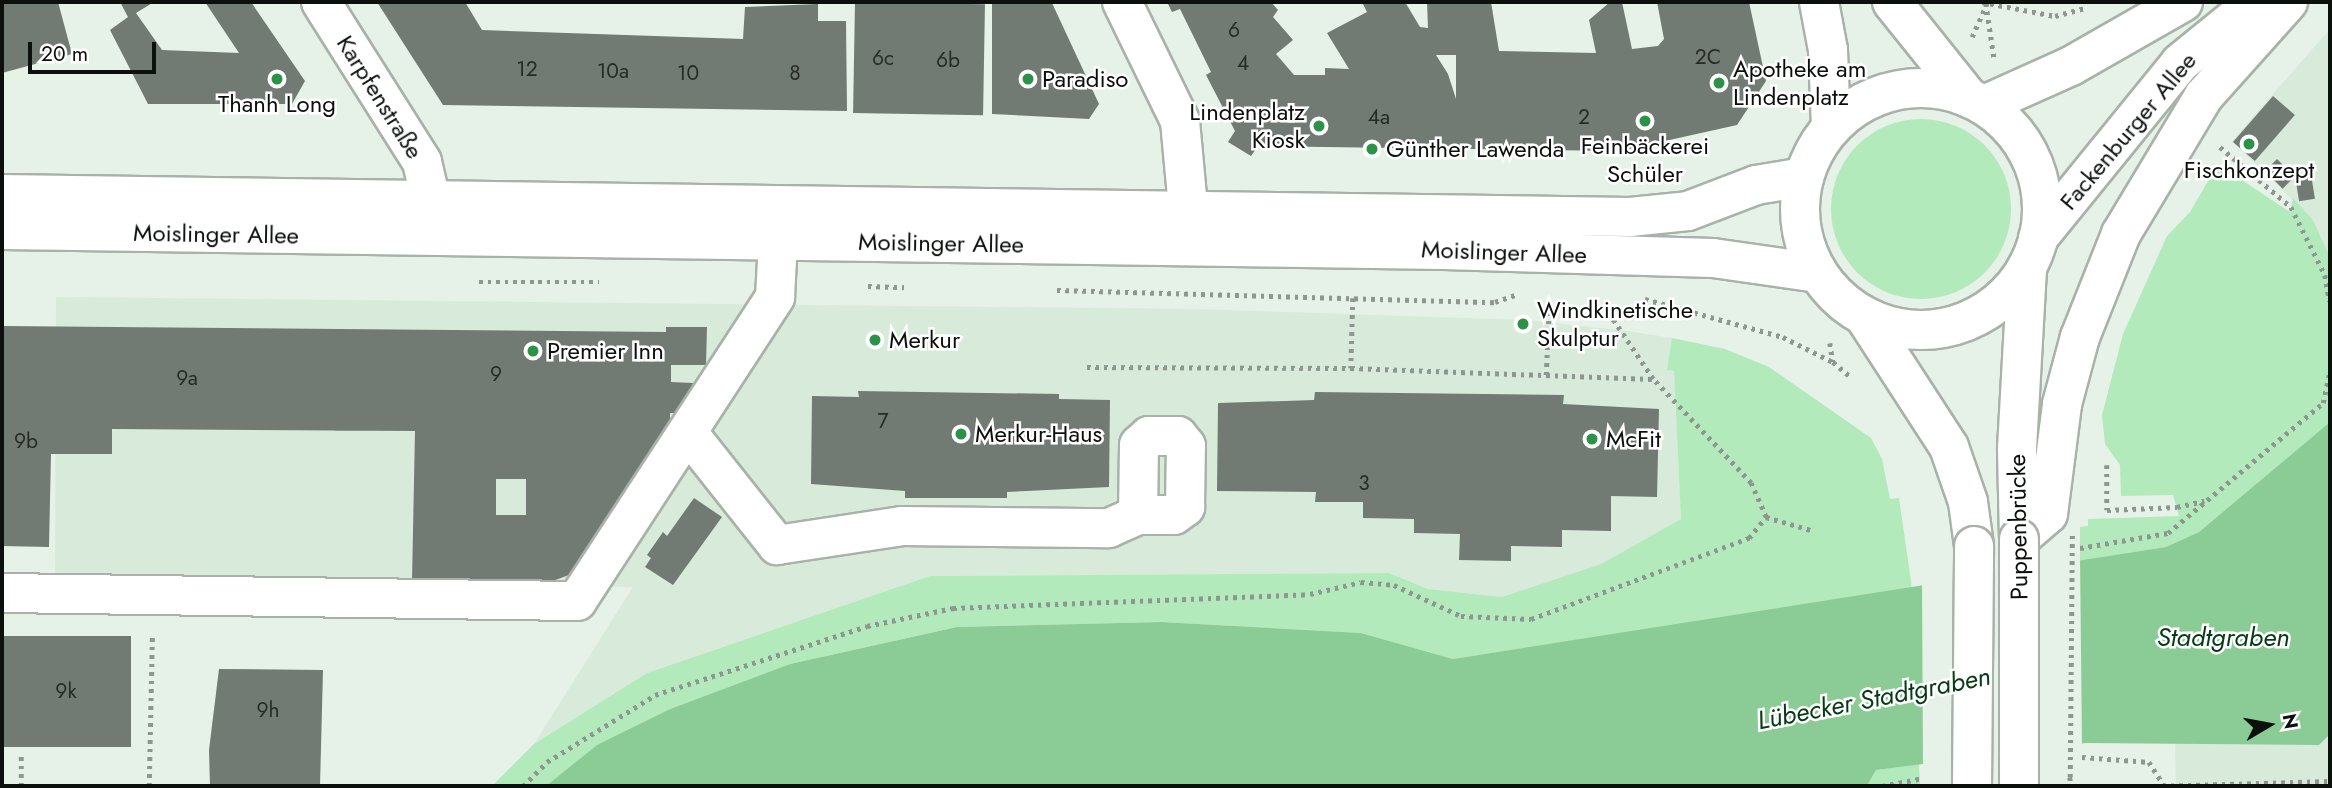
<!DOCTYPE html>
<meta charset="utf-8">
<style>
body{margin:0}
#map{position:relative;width:2332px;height:788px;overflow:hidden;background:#e6f1e7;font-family:Jost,sans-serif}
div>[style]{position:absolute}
.built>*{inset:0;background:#d8eada}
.green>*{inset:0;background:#b3eabc}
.round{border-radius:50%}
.water>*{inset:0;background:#8bcc96}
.pier>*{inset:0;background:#e6f1e7}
.building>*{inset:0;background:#727b73;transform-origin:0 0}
.path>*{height:4.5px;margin-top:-2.25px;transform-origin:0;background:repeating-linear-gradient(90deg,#8e968f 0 3.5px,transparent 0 8.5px)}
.roads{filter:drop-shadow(2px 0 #a8b2a9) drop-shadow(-2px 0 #a8b2a9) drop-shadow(0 2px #a8b2a9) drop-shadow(0 -2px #a8b2a9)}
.minor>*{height:38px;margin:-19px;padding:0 19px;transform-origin:19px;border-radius:19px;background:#fff}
.major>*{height:38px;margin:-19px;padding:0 19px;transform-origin:19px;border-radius:19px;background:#fff}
.major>.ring{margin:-19px;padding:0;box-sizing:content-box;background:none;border:38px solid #fff;border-radius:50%}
.path-bridge>*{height:4.5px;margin-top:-2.25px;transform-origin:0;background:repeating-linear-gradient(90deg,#8e968f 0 3.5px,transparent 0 8.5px)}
.bridges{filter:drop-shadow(2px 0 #a8b2a9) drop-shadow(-2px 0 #a8b2a9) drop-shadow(0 2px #a8b2a9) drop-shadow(0 -2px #a8b2a9)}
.major-bridge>*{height:38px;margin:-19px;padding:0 19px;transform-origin:19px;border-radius:19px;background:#fff}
.dots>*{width:19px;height:19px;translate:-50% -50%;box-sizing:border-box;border:4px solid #fff;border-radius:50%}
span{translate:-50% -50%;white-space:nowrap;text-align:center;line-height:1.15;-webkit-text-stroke:5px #fff;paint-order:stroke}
.number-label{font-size:21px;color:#262b26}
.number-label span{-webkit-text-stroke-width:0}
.poi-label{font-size:24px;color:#0c100d}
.left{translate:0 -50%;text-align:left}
.right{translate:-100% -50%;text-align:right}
.street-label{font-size:24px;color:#0c100d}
.water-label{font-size:26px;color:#083a17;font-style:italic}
.frame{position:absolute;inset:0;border:4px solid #0c100d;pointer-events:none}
.north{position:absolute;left:2234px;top:690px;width:70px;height:70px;-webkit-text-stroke:5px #fff;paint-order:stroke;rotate:80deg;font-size:19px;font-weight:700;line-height:28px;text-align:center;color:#0c100d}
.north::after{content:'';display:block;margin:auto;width:24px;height:32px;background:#0c100d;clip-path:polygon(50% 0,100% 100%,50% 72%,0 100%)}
.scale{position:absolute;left:28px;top:42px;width:128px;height:32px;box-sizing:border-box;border:4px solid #0c100d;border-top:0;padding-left:9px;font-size:21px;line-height:24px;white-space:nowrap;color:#0c100d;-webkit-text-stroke:5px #fff;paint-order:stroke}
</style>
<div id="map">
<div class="built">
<i style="clip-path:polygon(2330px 29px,2330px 257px,2313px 220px,2232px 141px)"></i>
<i style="clip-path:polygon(56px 297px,1194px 309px,1527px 320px,1627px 331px,1672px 338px,1667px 370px,1674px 371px,1681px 519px,1601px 564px,1502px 597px,1428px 589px,1389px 573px,930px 576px,647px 673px,534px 744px,633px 587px,55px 580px)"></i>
<i style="clip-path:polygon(2330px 734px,2330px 786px,2176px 786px,2175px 744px,2319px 745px)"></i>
</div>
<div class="green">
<i class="round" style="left:1831px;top:119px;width:180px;height:180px"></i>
<i style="clip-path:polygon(2218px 164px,2290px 212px,2293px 198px,2313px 220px,2330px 257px,2330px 422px,2199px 532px,2166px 547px,2080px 561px,2080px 527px,2088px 526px,2088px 519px,2179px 516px,2173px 495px,2121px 496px,2120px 465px,2105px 444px,2102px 415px,2123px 334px,2167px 236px,2190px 212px)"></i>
<i style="clip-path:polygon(1672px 338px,1725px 349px,1769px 367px,1871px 438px,1882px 459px,1890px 499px,1899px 498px,1912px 588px,1453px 659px,1361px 633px,1161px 622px,957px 627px,790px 664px,670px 709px,598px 745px,546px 786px,492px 786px,534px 744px,647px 673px,930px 576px,1389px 573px,1428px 589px,1502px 597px,1601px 564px,1681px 519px,1674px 371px,1667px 370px)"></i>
<i style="clip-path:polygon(1919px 764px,1920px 786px,1867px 786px,1876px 770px)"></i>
</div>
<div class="water">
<i style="clip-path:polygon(2330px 422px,2330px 734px,2319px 745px,2086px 743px,1876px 770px,1867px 786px,546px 786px,597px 745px,670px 709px,790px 664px,957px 627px,1161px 622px,1361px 633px,1453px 659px,2166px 547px,2199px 532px)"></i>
</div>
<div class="pier">
<i style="clip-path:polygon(2080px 557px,2082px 747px,1923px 767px,1922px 583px)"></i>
</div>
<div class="building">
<i style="clip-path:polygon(2px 2px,58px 2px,72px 54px,2px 73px)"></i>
<i style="clip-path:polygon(120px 2px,154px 2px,136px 13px,162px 50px,239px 53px,205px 2px,251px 2px,305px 81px,292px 104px,148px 104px,110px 30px,128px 17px)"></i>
<i style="clip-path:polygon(377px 2px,465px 2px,482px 30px,743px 39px,745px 7px,818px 4px,818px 21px,846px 21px,847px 111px,443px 105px)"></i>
<i style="left:855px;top:2px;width:130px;height:111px;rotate:1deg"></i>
<i style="clip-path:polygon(992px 2px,1052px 3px,1099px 104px,1089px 119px,992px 114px)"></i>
<i style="clip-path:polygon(evenodd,1167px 2px,1271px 2px,1278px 10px,1273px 17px,1293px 40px,1276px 54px,1294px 75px,1325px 75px,1325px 68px,1349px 69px,1327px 33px,1367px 12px,1362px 2px,1405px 2px,1420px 27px,1428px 28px,1427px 2px,1491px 2px,1499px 51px,1596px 53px,1589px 20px,1610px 2px,1622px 2px,1632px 49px,1658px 46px,1664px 39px,1657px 2px,1749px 2px,1766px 81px,1737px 125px,1620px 151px,1258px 146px,1251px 156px,1228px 142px,1235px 131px,1206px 75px,1211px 72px,1180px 9px,1172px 12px,1167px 2px,1436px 55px,1456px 55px,1456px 99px,1448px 74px,1436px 55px)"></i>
<i style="left:2273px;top:96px;width:29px;height:61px;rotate:41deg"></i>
<i style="left:2277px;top:159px;width:25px;height:17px;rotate:45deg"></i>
<i style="left:2311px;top:174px;width:25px;height:16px;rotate:81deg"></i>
<i style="clip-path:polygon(evenodd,2px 326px,666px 332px,666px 327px,707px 327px,706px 365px,671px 365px,671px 382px,693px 383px,693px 397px,683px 413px,670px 413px,670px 433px,588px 568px,550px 582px,412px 581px,415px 431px,112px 429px,112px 454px,51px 454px,49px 547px,2px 546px,2px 326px,496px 479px,526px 479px,526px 515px,496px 515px,496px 479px)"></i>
<i style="clip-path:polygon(858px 391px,1059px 394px,1059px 399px,1110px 400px,1109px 487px,1007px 492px,1007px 498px,905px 498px,905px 491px,811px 484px,812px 396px,859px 397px)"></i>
<i style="clip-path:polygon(1315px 392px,1564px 395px,1563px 404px,1659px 409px,1657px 497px,1611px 496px,1611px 531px,1562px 530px,1562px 547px,1511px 546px,1511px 561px,1459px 560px,1460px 534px,1414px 533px,1414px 519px,1363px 518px,1363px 502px,1315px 502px,1316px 492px,1217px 491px,1218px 403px,1314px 400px)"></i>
<i style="clip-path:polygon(694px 498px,722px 517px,673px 585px,645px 567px,651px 558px,647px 555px,663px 532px,667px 536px)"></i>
<i style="left:2px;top:636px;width:129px;height:111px"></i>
<i style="clip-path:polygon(219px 669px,323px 670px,320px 786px,210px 786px,209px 750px)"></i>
</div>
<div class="path">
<i style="left:1982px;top:2px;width:74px;rotate:10.9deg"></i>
<i style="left:2055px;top:16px;width:30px;rotate:-15deg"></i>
<i style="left:1986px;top:3px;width:55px;rotate:81.6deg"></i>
<i style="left:1972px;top:37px;width:37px;rotate:-66deg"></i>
<i style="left:2220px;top:147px;width:93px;rotate:40.2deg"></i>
<i style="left:2291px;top:207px;width:76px;rotate:63.4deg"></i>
<i style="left:2325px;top:275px;width:27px;rotate:80deg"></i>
<i style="left:479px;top:282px;width:120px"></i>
<i style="left:868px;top:286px;width:36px;rotate:2deg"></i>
<i style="left:1057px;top:290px;width:438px;rotate:1.6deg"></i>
<i style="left:1495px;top:302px;width:21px;rotate:-19deg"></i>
<i style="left:1353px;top:298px;width:70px;rotate:91.6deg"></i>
<i style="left:1351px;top:368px;width:301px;rotate:2.1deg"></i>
<i style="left:1645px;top:299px;width:143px;rotate:15.4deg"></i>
<i style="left:1783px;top:337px;width:56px;rotate:26.6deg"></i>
<i style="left:1833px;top:362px;width:23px;rotate:40deg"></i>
<i style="left:1830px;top:343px;width:19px;rotate:81deg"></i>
<i style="left:1087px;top:367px;width:264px;rotate:0.2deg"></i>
<i style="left:1546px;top:375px;width:65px;rotate:-87.4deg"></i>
<i style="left:2107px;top:465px;width:45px;rotate:90deg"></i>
<i style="left:2107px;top:510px;width:70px;rotate:-2.5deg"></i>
<i style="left:2177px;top:507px;width:28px;rotate:-13deg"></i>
<i style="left:1766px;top:517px;width:50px;rotate:16.3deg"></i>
<i style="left:2080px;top:548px;width:89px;rotate:-9.7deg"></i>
<i style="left:2168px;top:533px;width:202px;rotate:-40deg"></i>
<i style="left:2323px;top:403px;width:33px;rotate:-78deg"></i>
<i style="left:2082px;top:757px;width:67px;rotate:4.3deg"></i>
<i style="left:2149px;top:762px;width:27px;rotate:57deg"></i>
<i style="left:2070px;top:777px;width:9px;rotate:84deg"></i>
<i style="left:21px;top:786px;width:33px;rotate:-90deg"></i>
<i style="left:149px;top:786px;width:149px;rotate:-88.8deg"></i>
<i style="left:523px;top:786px;width:34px;rotate:-45deg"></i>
<i style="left:547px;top:762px;width:127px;rotate:-31.8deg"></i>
<i style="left:655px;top:695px;width:223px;rotate:-18deg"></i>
<i style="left:867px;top:626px;width:88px;rotate:-11.8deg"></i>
<i style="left:953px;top:608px;width:357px;rotate:-2.2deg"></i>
<i style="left:1310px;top:594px;width:52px;rotate:-13.2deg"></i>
<i style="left:1361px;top:582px;width:33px;rotate:5deg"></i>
<i style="left:1394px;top:585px;width:74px;rotate:24.8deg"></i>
<i style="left:1461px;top:616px;width:70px;rotate:2.5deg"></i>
<i style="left:1531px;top:619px;width:233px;rotate:-20.4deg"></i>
<i style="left:1749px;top:538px;width:27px;rotate:-51deg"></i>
<i style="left:1766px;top:517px;width:37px;rotate:-114deg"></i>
<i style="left:1751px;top:483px;width:143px;rotate:-133.3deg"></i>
<i style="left:1653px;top:379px;width:73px;rotate:-123.9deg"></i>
<i style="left:1882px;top:786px;width:42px;rotate:-11deg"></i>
<i style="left:2154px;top:786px;width:176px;rotate:-1.6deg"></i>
</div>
<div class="roads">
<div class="minor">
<i style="left:321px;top:2px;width:189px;rotate:57.7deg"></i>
<i style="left:422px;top:162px;width:36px;rotate:77deg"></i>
<i style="left:1122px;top:2px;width:132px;rotate:64deg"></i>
<i style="left:1180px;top:121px;width:87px;rotate:84.7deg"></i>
<i style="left:1819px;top:2px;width:49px;rotate:79.4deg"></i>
<i style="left:1828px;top:50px;width:77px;rotate:87.8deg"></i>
<i style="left:1892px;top:2px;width:123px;rotate:51.3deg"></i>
<i style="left:689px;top:434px;width:142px;rotate:51.6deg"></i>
<i style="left:777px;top:545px;width:126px;rotate:-8.6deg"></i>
<i style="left:902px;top:526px;width:207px;rotate:0.6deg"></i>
<i style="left:1109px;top:528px;width:32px;rotate:-24deg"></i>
<i style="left:1138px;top:515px;width:36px"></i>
<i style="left:1174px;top:515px;width:14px;rotate:-36deg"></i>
<i style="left:1185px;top:507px;width:61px;rotate:-89.1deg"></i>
<i style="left:1186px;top:446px;width:13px;rotate:-129deg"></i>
<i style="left:1178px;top:436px;width:29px;rotate:180deg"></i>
<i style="left:1149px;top:436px;width:13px;rotate:138deg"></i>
<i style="left:1139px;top:445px;width:70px;rotate:90.8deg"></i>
<i style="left:2px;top:593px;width:575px;rotate:0.8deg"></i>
<i style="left:577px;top:601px;width:363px;rotate:-56.9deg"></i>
<i style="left:775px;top:297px;width:55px;rotate:-86.9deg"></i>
</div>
<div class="major">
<i class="ring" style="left:1800px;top:88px;width:204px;height:204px"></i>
<i style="left:1984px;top:105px;width:95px;rotate:-24.1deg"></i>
<i style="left:2071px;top:66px;width:129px;rotate:-29.7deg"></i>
<i style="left:2px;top:194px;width:1628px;rotate:0.81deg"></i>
<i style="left:1630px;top:217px;width:58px;rotate:-5.9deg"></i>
<i style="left:1688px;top:211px;width:73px;rotate:-20.9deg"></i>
<i style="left:1756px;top:185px;width:49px;rotate:-9.5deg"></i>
<i style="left:2px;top:230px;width:1442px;rotate:0.79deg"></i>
<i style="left:1444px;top:250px;width:269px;rotate:1.7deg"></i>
<i style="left:1713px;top:258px;width:106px;rotate:8.1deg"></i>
<i style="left:2038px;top:238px;width:225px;rotate:-50.9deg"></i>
<i style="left:2180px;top:63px;width:97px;rotate:-39.1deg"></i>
<i style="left:1864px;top:316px;width:156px;rotate:57deg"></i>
<i style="left:1949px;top:447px;width:58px;rotate:70.9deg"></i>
<i style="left:1968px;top:502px;width:44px;rotate:82.2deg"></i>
<i style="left:2019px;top:539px;width:38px;rotate:-41deg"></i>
<i style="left:2048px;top:514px;width:111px;rotate:-82.7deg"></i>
<i style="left:2062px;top:404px;width:69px;rotate:-75deg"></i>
<i style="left:2080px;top:337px;width:111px;rotate:-68.3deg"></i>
<i style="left:2121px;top:234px;width:161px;rotate:-59deg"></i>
<i style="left:2204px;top:96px;width:126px;rotate:-48.2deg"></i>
<i style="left:2019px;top:539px;width:91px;rotate:-91.3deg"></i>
<i style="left:2017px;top:448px;width:181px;rotate:-86.8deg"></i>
</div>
</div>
<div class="path-bridge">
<i style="left:2070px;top:777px;width:246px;rotate:-89.5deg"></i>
</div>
<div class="bridges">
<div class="major-bridge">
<i style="left:2019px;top:784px;width:245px;rotate:-90deg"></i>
<i style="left:1972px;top:786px;width:240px;rotate:-89.5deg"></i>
</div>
</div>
<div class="dots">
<i style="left:277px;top:79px;background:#2b9248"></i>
<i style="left:1028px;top:79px;background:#2b9248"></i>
<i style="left:1719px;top:83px;background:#2b9248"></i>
<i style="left:1645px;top:121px;background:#2b9248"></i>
<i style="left:1319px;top:126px;background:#2b9248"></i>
<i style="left:2249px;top:144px;background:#2b9248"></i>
<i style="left:1372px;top:149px;background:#2b9248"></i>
<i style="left:1523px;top:324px;background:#2b9248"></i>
<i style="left:875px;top:340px;background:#2b9248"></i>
<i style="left:533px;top:351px;background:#2b9248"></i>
<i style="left:961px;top:434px;background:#2b9248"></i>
<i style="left:1592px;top:439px;background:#2b9248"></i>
</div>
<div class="number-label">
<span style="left:1234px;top:30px">6</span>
<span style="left:1708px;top:57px">2C</span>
<span style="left:883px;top:58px">6c</span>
<span style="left:948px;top:60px">6b</span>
<span style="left:1243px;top:63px">4</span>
<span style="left:527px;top:69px">12</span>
<span style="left:613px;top:71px">10a</span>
<span style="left:688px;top:73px">10</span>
<span style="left:795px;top:73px">8</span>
<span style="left:1379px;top:117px">4a</span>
<span style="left:1584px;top:117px">2</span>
<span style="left:496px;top:374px">9</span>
<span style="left:187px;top:378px">9a</span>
<span style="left:883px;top:421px">7</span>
<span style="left:26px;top:441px">9b</span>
<span style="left:1364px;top:483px">3</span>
<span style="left:66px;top:691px">9k</span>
<span style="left:268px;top:710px">9h</span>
</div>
<div class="poi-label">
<span class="left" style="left:1733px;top:83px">Apotheke am<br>Lindenplatz</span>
<span class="left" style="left:1042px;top:79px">Paradiso</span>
<span style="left:277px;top:104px">Thanh Long</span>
<span class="right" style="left:1305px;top:126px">Lindenplatz<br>Kiosk</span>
<span style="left:1645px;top:160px">Feinbäckerei<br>Schüler</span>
<span class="left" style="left:1386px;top:149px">Günther Lawenda</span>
<span style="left:2249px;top:170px">Fischkonzept</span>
<span class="left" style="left:1537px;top:324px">Windkinetische<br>Skulptur</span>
<span class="left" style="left:889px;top:340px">Merkur</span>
<span class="left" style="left:547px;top:351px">Premier Inn</span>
<span class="left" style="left:975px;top:434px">Merkur-Haus</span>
<span class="left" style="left:1606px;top:439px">McFit</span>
</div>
<div class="street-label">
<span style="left:380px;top:97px;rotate:58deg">Karpfenstraße</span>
<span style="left:2128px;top:131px;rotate:-50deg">Fackenburger Allee</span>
<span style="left:216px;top:234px;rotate:1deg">Moislinger Allee</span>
<span style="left:941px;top:243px;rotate:1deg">Moislinger Allee</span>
<span style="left:1504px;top:252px;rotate:2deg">Moislinger Allee</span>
<span style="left:2018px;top:527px;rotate:-91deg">Puppenbrücke</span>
</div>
<div class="water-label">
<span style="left:2223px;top:638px">Stadtgraben</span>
<span style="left:1874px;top:699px;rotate:-11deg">Lübecker Stadtgraben</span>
</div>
<div class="frame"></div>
<div class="north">N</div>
<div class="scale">20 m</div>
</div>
